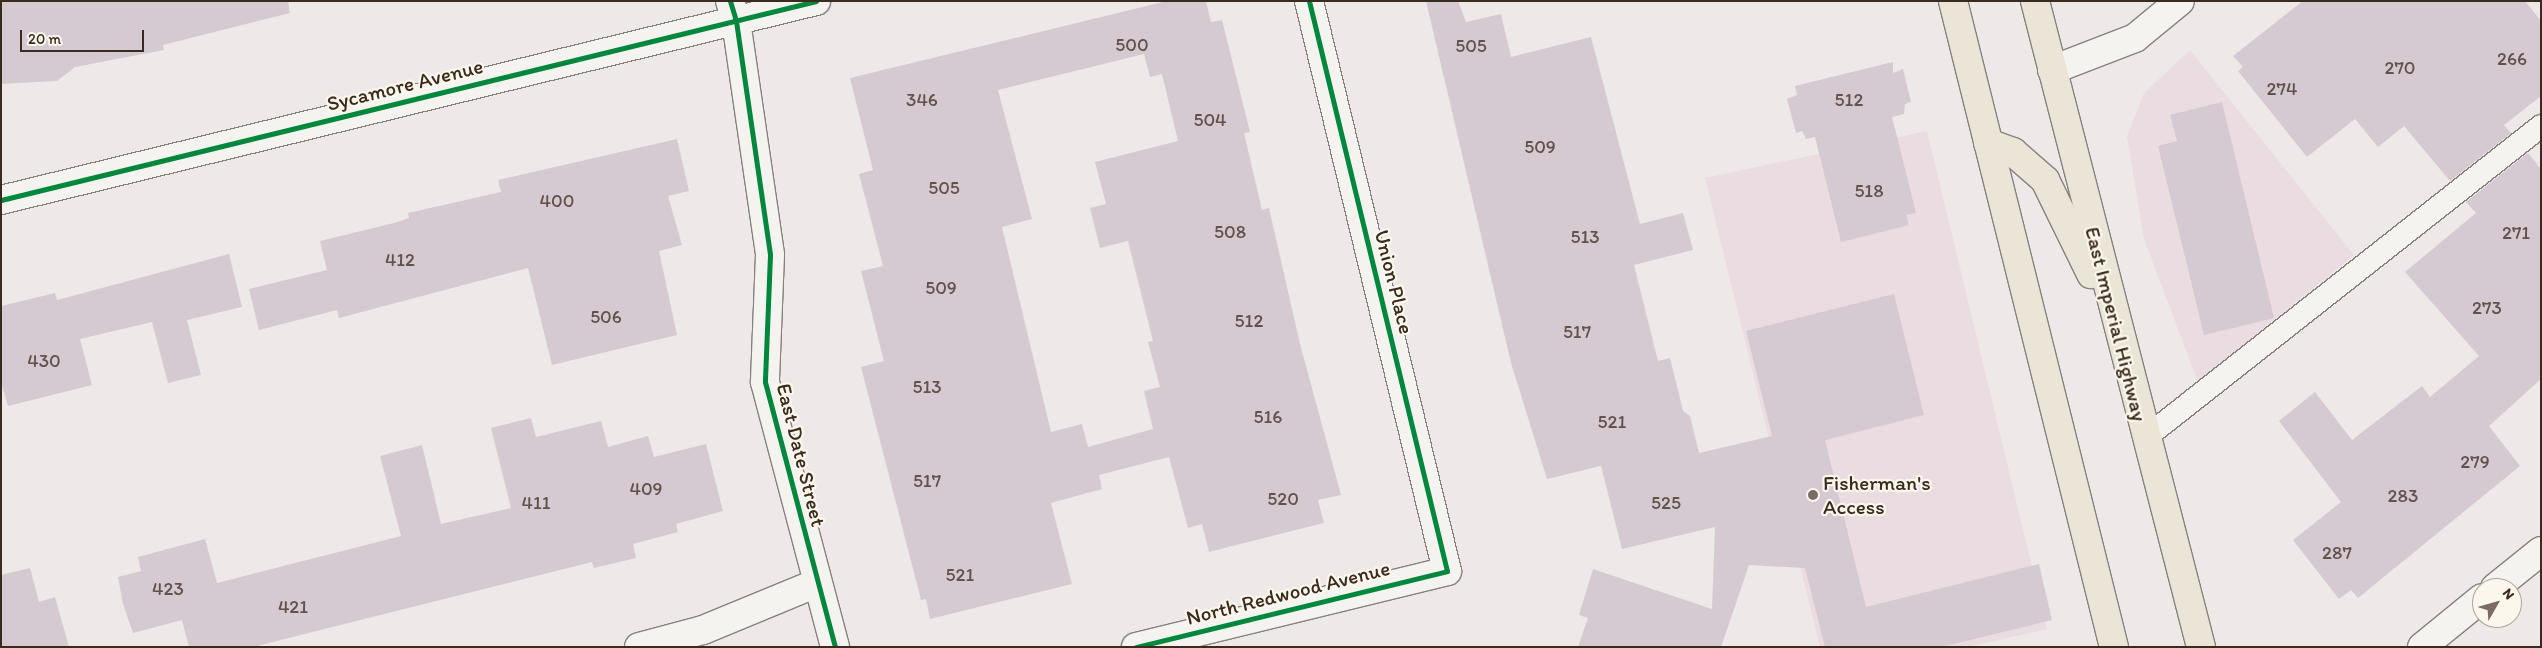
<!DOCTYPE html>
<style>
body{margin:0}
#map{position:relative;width:2542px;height:648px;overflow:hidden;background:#eee8e8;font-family:Itim,sans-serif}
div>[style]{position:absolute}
.built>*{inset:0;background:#ebdce1}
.building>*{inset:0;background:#d5cad1}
.roads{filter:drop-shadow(1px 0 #87817e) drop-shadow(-1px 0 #87817e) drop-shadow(0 1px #87817e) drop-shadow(0 -1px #87817e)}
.service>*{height:22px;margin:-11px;padding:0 11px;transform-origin:11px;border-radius:11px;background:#f5f3f0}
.minor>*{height:28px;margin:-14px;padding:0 14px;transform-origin:14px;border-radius:14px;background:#f5f3f0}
.primary>*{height:28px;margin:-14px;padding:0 14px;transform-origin:14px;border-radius:14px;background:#eae5d7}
.cycleway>*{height:5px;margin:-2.5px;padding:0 2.5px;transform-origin:2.5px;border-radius:2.5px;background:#00873e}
.dots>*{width:14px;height:14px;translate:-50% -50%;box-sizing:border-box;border:2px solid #fbf7ec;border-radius:50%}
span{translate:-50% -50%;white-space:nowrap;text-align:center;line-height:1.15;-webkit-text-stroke:4.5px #fbf7ec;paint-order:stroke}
.number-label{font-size:19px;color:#62524b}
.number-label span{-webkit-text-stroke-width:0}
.street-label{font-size:21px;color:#3b2a1e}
.poi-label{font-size:21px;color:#3b2a1e}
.left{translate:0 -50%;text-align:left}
.frame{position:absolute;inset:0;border:2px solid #3b2a1e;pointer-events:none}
.north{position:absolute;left:2472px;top:578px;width:50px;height:50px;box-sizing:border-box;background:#fbf7ec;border:1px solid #aea59a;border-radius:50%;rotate:52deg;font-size:14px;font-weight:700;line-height:20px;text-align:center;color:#3b2a1e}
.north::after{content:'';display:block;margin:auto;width:18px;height:22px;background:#7a6c65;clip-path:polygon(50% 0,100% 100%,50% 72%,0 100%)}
.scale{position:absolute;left:20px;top:30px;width:124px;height:22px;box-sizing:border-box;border:2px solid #3b2a1e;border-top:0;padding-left:6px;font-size:15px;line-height:18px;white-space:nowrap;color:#3b2a1e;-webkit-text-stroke:4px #fbf7ec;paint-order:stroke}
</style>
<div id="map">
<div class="built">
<i style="clip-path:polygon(2190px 50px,2354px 255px,2198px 382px,2144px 239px,2127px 136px,2144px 93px)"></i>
<i style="clip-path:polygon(1927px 131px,2047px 629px,1967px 647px,1820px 647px,1705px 178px)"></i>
</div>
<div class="building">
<i style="clip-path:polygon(1px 1px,288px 1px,290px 13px,163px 45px,164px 50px,75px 67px,57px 81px,1px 84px)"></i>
<i style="clip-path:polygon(evenodd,1167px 1px,1206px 1px,1211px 22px,1222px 20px,1250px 132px,1244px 133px,1262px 210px,1269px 208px,1300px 344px,1341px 495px,1318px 500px,1324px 523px,1209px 552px,1202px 524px,1188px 528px,1169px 457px,1099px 475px,1102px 489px,1051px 503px,1072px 584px,930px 619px,926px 599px,921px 600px,861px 367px,884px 361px,861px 271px,883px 266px,859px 174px,873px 170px,850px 78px,1167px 1px,1144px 54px,1150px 77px,1162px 74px,1178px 141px,1095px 162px,1106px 204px,1090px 208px,1100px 248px,1128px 241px,1153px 341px,1148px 342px,1160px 387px,1144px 391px,1153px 429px,1088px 447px,1082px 424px,1051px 432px,1002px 227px,1032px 219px,998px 90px,1144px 54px)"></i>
<i style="clip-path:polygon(1426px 1px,1458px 1px,1466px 22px,1501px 14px,1511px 57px,1591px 37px,1640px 224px,1683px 213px,1693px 250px,1634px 265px,1658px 361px,1670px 358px,1683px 411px,1690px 416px,1699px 453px,1772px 436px,1746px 331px,1894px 294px,1924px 415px,1825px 440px,1866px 607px,2039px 564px,2052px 620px,1941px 647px,1825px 647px,1805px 568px,1749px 565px,1721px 647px,1578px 647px,1588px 618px,1579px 615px,1593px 569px,1712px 609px,1715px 527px,1622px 549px,1601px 466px,1547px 479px,1511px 363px)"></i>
<i style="clip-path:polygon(2303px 1px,2525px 1px,2541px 21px,2541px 96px,2504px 125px,2511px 133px,2450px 181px,2404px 126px,2378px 147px,2355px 119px,2307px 157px,2238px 71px,2243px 67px,2233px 56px)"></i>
<i style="clip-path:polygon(1893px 62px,1893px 73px,1903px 69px,1911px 102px,1905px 104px,1904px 114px,1892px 117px,1916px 213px,1906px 215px,1909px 225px,1841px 242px,1815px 137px,1806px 139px,1802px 131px,1796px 133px,1787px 99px,1797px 95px,1795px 86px)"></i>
<i style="clip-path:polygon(2222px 102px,2274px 318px,2204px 335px,2158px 146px,2177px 141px,2170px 115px)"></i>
<i style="clip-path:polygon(677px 139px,689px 191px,668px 196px,682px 245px,659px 251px,677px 335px,552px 365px,528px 268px,339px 318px,337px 310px,259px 330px,249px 289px,327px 270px,320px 241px,394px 223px,409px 218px,408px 213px,501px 192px,498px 180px)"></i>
<i style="clip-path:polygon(2528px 153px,2541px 169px,2541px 379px,2489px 426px,2520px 466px,2358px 598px,2351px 590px,2339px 599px,2293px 540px,2341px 502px,2279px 421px,2315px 392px,2352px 440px,2422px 386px,2430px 397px,2479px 356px,2405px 272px,2476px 213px,2466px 202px)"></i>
<i style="clip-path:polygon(229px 254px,242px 307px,187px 320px,201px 375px,168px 383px,152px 322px,80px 339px,92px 385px,8px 406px,1px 382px,1px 306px,55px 293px,57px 300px)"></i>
<i style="clip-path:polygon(531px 418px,536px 437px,601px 421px,608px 447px,648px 436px,654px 457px,706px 444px,723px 511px,676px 524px,678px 532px,633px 544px,636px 558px,594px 568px,592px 562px,253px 647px,189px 647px,182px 620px,133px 633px,123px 604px,118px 577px,141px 571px,138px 557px,205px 539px,217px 583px,401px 536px,380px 456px,422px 445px,441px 524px,511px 508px,491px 428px)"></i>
<i style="clip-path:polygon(30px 568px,39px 602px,55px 597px,69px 647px,1px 647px,1px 575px)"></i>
</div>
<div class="roads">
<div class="service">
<i style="left:2145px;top:438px;width:504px;rotate:-38.23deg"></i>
</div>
<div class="minor">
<i style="left:730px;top:1px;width:21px;rotate:73deg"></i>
<i style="left:736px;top:21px;width:236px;rotate:81.7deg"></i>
<i style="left:770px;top:255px;width:127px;rotate:92.3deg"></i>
<i style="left:765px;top:382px;width:274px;rotate:75.2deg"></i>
<i style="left:2052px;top:70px;width:89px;rotate:-21.1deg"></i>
<i style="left:2135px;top:38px;width:58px;rotate:-39.4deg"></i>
<i style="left:1px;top:200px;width:839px;rotate:-13.72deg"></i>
<i style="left:2495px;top:588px;width:59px;rotate:-38.8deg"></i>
<i style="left:639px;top:647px;width:66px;rotate:-14.9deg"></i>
<i style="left:703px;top:630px;width:123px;rotate:-22.4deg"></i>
<i style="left:1136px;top:647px;width:320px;rotate:-13.7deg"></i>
<i style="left:1447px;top:571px;width:586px;rotate:-103.61deg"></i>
<i style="left:2422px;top:647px;width:77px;rotate:-39.2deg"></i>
</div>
<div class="primary">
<i style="left:1953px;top:1px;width:666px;rotate:76.01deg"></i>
<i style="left:2035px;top:1px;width:667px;rotate:75.59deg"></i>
<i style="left:1988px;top:143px;width:27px;rotate:20deg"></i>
<i style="left:2013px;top:152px;width:43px;rotate:41.2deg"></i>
<i style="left:2045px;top:180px;width:105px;rotate:63.9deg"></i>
</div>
</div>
<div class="cycleway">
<i style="left:730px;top:1px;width:21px;rotate:73deg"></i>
<i style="left:736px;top:21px;width:236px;rotate:81.7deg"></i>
<i style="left:770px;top:255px;width:127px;rotate:92.3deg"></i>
<i style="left:765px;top:382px;width:274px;rotate:75.2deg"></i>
<i style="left:1px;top:200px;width:839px;rotate:-13.72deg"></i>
<i style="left:1136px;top:647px;width:320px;rotate:-13.7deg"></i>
<i style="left:1447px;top:571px;width:586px;rotate:-103.61deg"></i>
</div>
<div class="dots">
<i style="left:1813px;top:495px;background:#7a6c65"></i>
</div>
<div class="number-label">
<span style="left:1132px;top:45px">500</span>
<span style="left:1471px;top:46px">505</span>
<span style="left:2512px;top:59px">266</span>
<span style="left:2400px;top:68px">270</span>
<span style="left:2282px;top:89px">274</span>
<span style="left:922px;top:100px">346</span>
<span style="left:1849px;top:100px">512</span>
<span style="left:1210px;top:120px">504</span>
<span style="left:1540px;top:147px">509</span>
<span style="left:944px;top:188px">505</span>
<span style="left:1869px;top:191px">518</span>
<span style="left:557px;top:201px">400</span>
<span style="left:1230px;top:232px">508</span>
<span style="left:2516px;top:233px">271</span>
<span style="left:1585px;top:237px">513</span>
<span style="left:400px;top:260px">412</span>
<span style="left:941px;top:288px">509</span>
<span style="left:2487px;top:308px">273</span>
<span style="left:606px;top:317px">506</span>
<span style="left:1249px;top:321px">512</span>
<span style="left:1577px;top:332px">517</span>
<span style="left:44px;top:361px">430</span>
<span style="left:927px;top:387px">513</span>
<span style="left:1268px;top:417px">516</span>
<span style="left:1612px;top:422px">521</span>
<span style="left:2475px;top:462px">279</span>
<span style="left:927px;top:481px">517</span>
<span style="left:646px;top:489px">409</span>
<span style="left:2403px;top:496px">283</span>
<span style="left:1283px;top:499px">520</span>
<span style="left:536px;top:503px">411</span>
<span style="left:1666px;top:503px">525</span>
<span style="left:2337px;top:553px">287</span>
<span style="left:960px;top:575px">521</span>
<span style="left:168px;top:589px">423</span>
<span style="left:293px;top:607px">421</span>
</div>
<div class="street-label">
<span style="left:405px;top:85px;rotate:-14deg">Sycamore Avenue</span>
<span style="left:1394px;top:282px;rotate:76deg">Union Place</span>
<span style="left:2116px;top:324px;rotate:76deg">East Imperial Highway</span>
<span style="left:801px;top:455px;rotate:76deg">East Date Street</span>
<span style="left:1288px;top:593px;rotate:-14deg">North Redwood Avenue</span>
</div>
<div class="poi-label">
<span class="left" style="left:1823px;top:495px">Fisherman's<br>Access</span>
</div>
<div class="frame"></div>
<div class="north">N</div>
<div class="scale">20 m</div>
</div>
